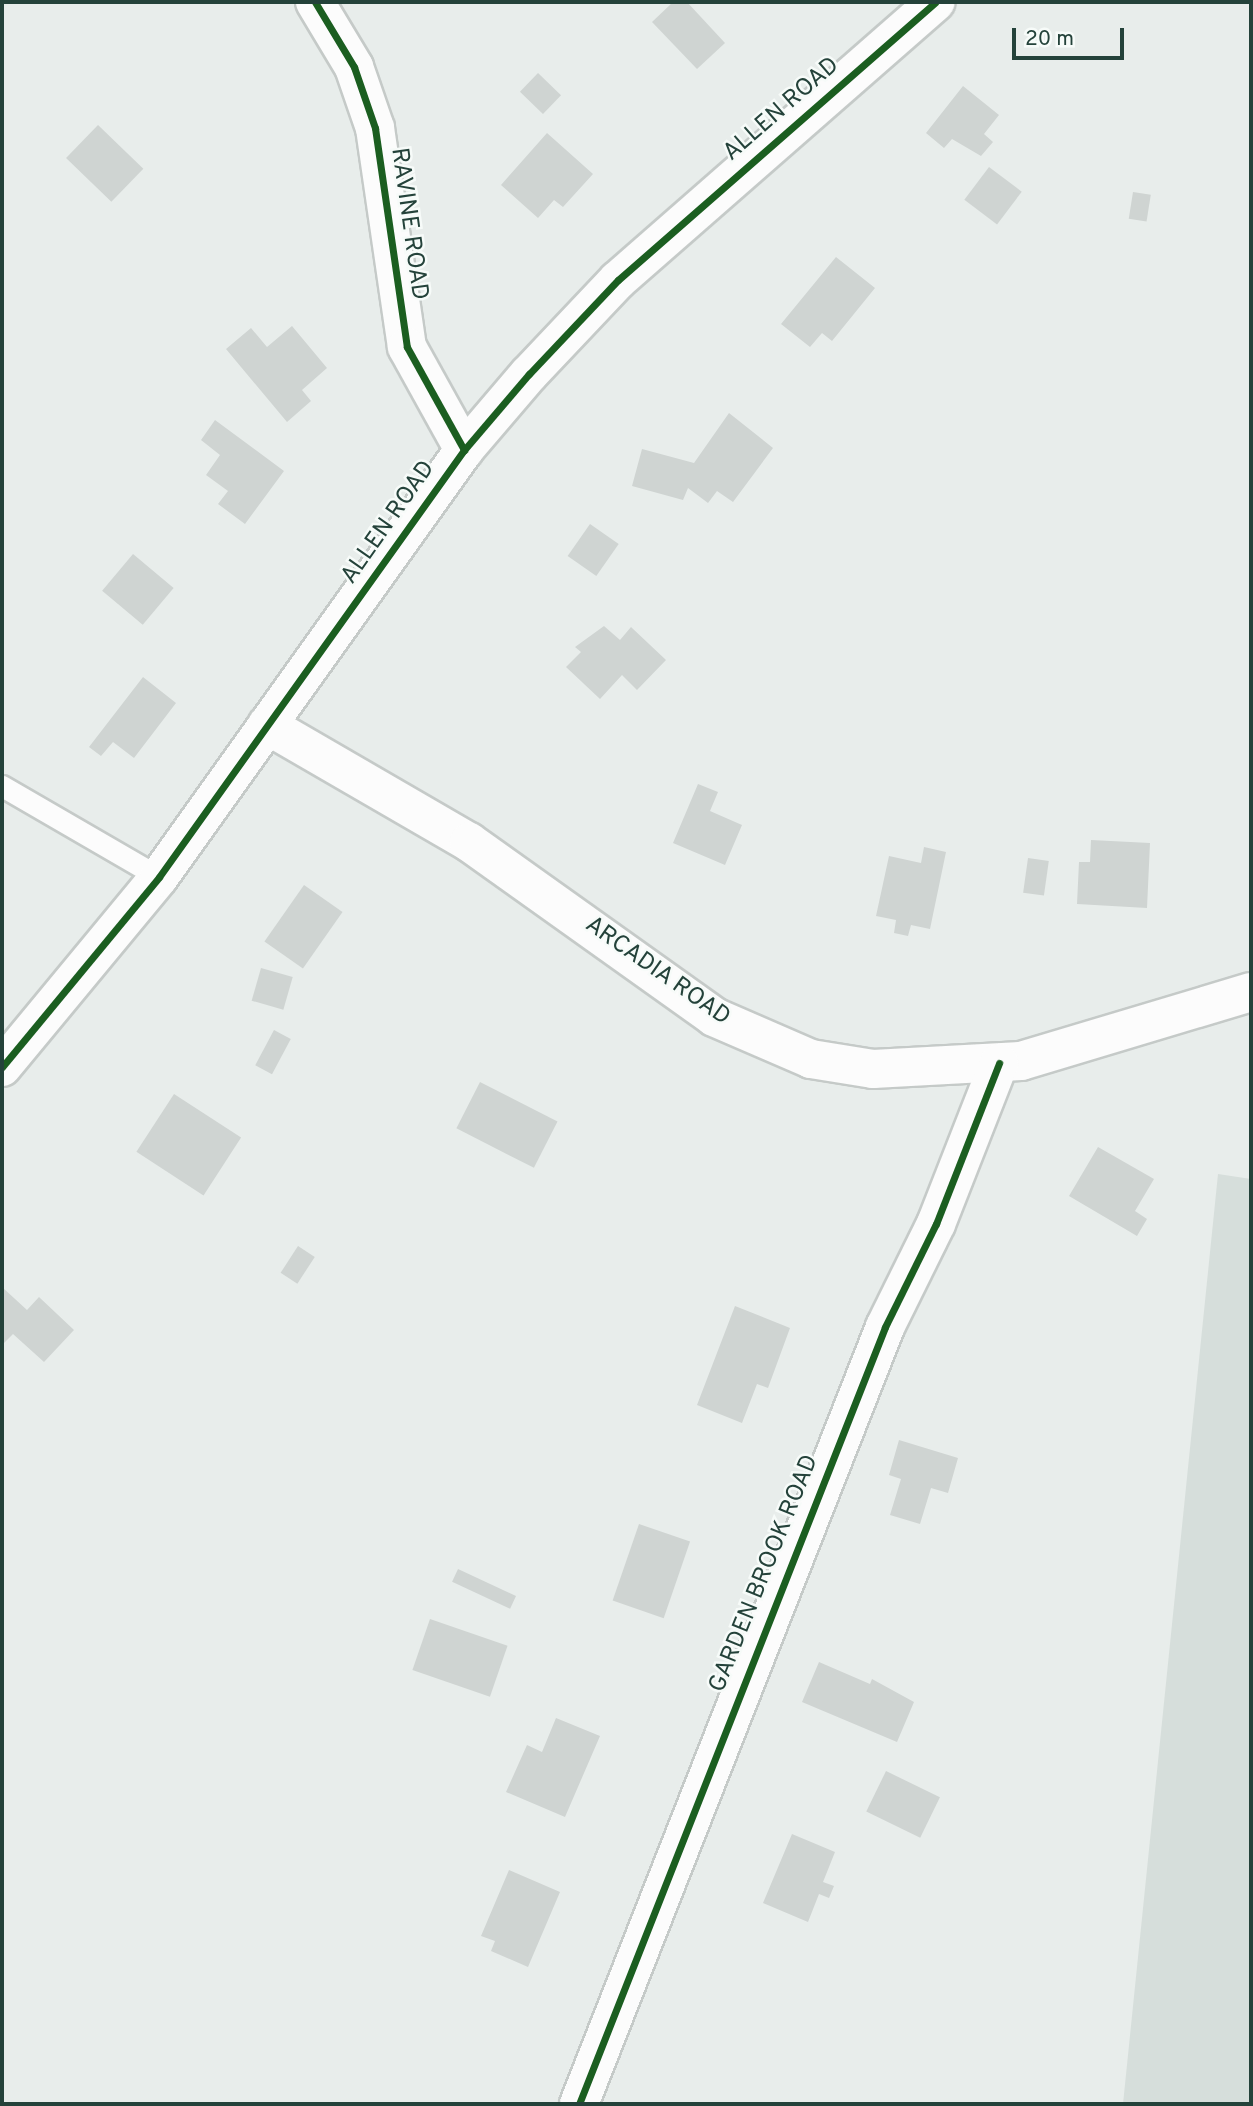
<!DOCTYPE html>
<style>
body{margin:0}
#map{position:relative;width:1253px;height:2106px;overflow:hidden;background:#e8edeb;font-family:Overpass,sans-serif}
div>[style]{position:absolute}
.built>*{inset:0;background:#d6dedb}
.building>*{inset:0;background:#cfd4d2;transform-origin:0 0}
.roads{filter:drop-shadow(2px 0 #c5cac8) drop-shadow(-2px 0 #c5cac8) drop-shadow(0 2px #c5cac8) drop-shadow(0 -2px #c5cac8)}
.lane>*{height:21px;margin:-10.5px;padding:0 10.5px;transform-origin:10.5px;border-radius:10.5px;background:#fcfcfc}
.street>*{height:38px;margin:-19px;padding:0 19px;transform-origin:19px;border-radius:19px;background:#fcfcfc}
.secondary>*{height:38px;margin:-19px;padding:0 19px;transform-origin:19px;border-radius:19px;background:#fcfcfc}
.cycleway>*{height:7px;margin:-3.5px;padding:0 3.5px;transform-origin:3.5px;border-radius:3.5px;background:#1b5e20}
span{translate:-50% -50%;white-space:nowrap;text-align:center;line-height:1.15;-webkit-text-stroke:5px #f7fbf9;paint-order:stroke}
.street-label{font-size:24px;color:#24423a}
.frame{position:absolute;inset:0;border:4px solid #24423a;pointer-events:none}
.scale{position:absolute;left:1012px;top:28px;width:112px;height:32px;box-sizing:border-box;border:4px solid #24423a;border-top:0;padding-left:9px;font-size:21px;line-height:24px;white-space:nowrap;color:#24423a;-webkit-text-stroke:5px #f7fbf9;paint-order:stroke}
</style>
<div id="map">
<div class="built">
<i style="clip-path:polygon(1218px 1174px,1251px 1179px,1251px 2104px,1123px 2104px)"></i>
</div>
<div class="building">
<i style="clip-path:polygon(673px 2px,687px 2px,725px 43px,697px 69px,652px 22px)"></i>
<i style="left:538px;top:73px;width:32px;height:26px;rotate:44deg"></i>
<i style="clip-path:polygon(963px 86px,999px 115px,984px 134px,993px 142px,981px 156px,952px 139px,944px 148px,926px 133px)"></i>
<i style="left:98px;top:125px;width:63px;height:46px;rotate:44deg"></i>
<i style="clip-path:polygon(547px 133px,593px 174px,563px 207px,554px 200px,538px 218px,501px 185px)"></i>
<i style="left:989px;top:167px;width:41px;height:41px;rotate:37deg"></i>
<i style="left:1133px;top:192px;width:18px;height:27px;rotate:9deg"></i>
<i style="clip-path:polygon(836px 257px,875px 288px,832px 341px,822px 333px,810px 347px,781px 324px)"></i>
<i style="clip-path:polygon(292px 326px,327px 368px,302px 390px,311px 401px,287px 422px,226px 349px,251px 328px,267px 347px)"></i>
<i style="clip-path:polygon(729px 413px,773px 448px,733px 502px,717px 491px,708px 503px,688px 488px,683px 500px,632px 486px,642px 449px,694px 463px)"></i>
<i style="clip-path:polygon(215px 420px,284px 471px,245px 524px,218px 504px,228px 491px,206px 475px,220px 455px,201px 440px)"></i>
<i style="left:590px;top:524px;width:35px;height:39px;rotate:35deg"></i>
<i style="left:133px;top:554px;width:53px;height:48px;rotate:40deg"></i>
<i style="clip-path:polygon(604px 626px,620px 640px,631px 627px,666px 660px,637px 690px,622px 675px,600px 699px,566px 667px,581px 652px,575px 647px)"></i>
<i style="clip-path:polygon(143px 677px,176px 703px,134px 758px,113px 742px,101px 756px,89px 747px)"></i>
<i style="clip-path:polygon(698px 784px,718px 792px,710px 811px,742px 825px,725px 865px,673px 843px)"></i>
<i style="clip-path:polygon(1091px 840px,1150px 843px,1147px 908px,1077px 904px,1079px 862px,1090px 862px)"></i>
<i style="clip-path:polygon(924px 847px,946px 852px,930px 929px,911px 925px,908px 936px,894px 933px,896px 920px,876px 916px,889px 856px,921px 863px)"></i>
<i style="left:1028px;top:858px;width:21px;height:35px;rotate:8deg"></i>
<i style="left:304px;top:885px;width:47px;height:69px;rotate:35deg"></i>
<i style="left:261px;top:968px;width:33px;height:34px;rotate:16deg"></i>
<i style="left:274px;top:1030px;width:19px;height:40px;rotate:28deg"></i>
<i style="left:480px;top:1082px;width:87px;height:52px;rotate:27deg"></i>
<i style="left:174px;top:1094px;width:80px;height:69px;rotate:33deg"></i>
<i style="clip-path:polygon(1098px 1147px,1154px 1179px,1135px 1211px,1147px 1219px,1137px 1236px,1069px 1196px)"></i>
<i style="left:298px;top:1246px;width:20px;height:32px;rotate:33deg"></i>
<i style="clip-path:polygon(2px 1287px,27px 1310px,39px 1297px,74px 1330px,44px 1362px,13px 1334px,2px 1345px)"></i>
<i style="clip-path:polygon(735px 1306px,790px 1328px,768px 1388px,757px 1384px,742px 1423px,697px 1405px)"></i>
<i style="clip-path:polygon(899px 1440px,958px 1458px,948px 1493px,931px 1488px,920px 1524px,890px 1515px,901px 1479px,889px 1475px)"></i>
<i style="left:639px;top:1524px;width:54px;height:81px;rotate:19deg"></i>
<i style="left:458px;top:1569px;width:64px;height:14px;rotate:25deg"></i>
<i style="left:430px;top:1619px;width:82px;height:54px;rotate:19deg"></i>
<i style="clip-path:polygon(819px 1662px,870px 1684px,872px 1679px,914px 1702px,897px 1742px,802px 1702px)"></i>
<i style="clip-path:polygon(556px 1718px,600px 1736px,565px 1817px,506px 1792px,527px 1745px,542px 1752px)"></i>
<i style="left:886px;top:1771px;width:60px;height:45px;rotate:26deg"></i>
<i style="clip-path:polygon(792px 1834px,835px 1852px,823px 1882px,834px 1886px,829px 1898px,819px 1894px,808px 1922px,763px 1903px)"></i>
<i style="clip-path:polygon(509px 1870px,560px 1892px,528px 1967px,491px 1951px,495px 1941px,481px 1936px)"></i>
</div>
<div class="roads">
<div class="lane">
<i style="left:2px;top:786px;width:181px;rotate:30.1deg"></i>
</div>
<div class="street">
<i style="left:315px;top:2px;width:76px;rotate:59deg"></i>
<i style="left:354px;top:67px;width:65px;rotate:71deg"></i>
<i style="left:375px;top:128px;width:221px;rotate:81.7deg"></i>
<i style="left:407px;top:347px;width:118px;rotate:61deg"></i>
<i style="left:267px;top:725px;width:233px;rotate:30.1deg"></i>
<i style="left:469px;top:842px;width:301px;rotate:35.5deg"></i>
<i style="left:714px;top:1017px;width:106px;rotate:23.4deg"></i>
<i style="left:811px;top:1059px;width:63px;rotate:9.2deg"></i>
<i style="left:873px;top:1069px;width:148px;rotate:-3.1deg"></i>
<i style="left:1021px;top:1061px;width:240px;rotate:-16.7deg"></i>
<i style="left:579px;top:2104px;width:835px;rotate:-68.5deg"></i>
<i style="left:885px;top:1327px;width:115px;rotate:-63.7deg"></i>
<i style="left:936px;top:1224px;width:173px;rotate:-68.6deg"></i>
</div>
<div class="secondary">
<i style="left:2px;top:1067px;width:246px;rotate:-50.4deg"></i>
<i style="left:159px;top:877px;width:525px;rotate:-54.46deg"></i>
<i style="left:464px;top:450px;width:100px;rotate:-49.5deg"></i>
<i style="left:529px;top:374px;width:129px;rotate:-46.6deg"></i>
<i style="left:618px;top:280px;width:422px;rotate:-41.2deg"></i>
</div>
</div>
<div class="cycleway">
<i style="left:315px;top:2px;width:76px;rotate:59deg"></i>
<i style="left:354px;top:67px;width:65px;rotate:71deg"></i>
<i style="left:375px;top:128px;width:221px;rotate:81.7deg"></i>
<i style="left:407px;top:347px;width:118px;rotate:61deg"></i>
<i style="left:2px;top:1067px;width:246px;rotate:-50.4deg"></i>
<i style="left:159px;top:877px;width:525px;rotate:-54.46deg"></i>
<i style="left:464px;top:450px;width:100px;rotate:-49.5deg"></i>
<i style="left:529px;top:374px;width:129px;rotate:-46.6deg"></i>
<i style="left:618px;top:280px;width:422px;rotate:-41.2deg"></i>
<i style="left:579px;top:2104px;width:835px;rotate:-68.5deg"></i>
<i style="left:885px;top:1327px;width:115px;rotate:-63.7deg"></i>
<i style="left:936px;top:1224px;width:173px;rotate:-68.6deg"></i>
</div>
<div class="street-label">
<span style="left:782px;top:110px;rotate:-41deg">ALLEN ROAD</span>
<span style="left:408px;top:224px;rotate:82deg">RAVINE ROAD</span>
<span style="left:389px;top:523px;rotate:-55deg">ALLEN ROAD</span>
<span style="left:657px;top:972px;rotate:35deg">ARCADIA ROAD</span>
<span style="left:765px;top:1574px;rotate:-68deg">GARDEN BROOK ROAD</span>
</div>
<div class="frame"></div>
<div class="scale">20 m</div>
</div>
